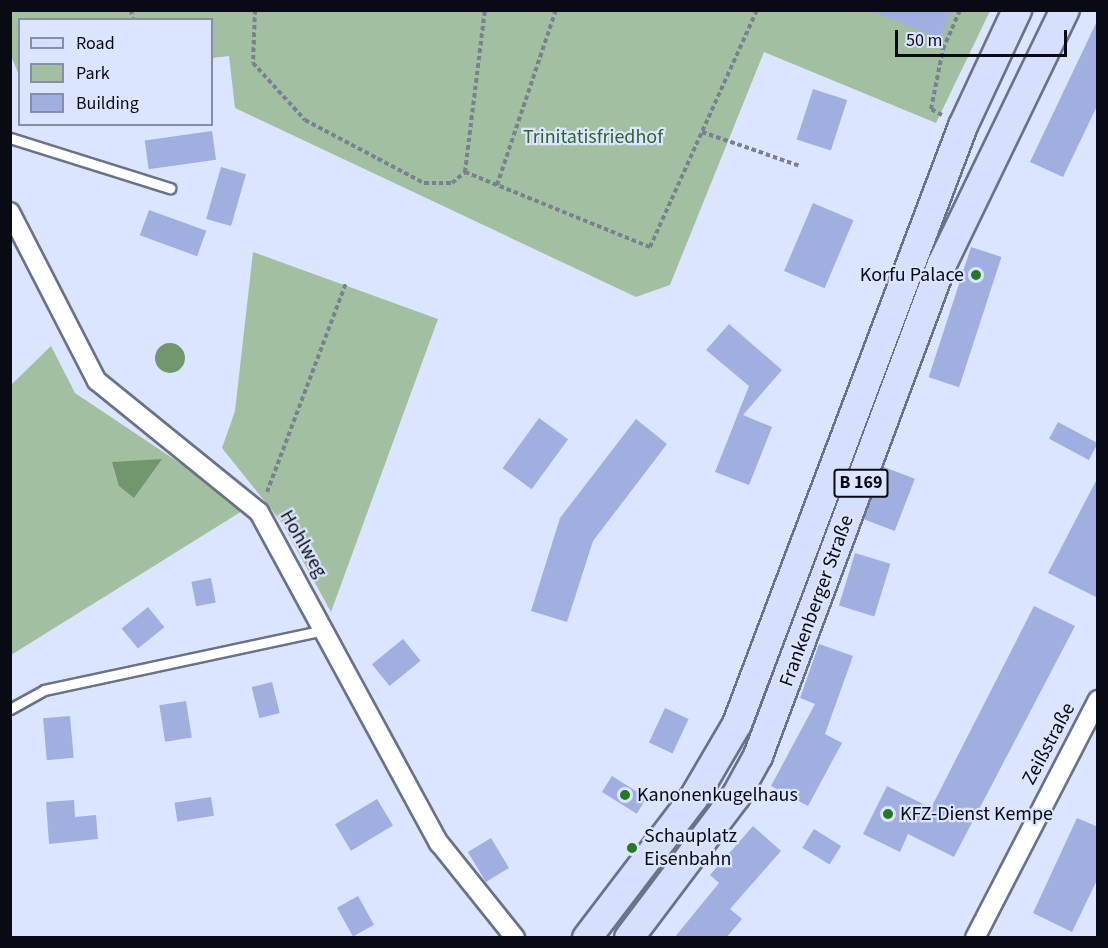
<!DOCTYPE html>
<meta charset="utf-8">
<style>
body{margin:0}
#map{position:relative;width:1108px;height:948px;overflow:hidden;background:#dce5ff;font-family:"Source Sans 3",sans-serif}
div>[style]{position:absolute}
.green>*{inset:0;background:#a3bfa1}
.water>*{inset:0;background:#72976f}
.round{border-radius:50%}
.building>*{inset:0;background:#a0afe0;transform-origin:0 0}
.path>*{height:4px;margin-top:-2px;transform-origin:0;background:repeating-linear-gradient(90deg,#7a8092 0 4.5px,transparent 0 7.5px)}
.roads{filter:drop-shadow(2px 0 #6a7288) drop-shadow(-2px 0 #6a7288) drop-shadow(0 2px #6a7288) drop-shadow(0 -2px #6a7288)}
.lane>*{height:9px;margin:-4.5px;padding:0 4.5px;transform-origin:4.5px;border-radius:4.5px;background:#fff}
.street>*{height:18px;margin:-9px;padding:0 9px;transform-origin:9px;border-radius:9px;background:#fff}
.primary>*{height:28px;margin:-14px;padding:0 14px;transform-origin:14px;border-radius:14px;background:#d5dffe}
.dots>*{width:16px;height:16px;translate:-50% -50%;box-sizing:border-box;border:3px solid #dce5ff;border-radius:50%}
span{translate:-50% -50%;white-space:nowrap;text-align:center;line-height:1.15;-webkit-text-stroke:4.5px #dce5ff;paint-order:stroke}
.shield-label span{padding:2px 4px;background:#dce5ff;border:2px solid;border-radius:4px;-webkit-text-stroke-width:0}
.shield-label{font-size:18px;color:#080b13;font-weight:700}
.park-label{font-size:20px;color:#2f642c}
.poi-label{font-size:20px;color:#080b13}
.right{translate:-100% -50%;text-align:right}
.left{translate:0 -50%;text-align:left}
.street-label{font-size:20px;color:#080b13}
.frame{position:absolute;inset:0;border:12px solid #080b13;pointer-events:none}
.legend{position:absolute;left:18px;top:18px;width:195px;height:108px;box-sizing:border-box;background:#dce5ff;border:2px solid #878ea1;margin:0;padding:8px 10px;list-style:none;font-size:18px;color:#080b13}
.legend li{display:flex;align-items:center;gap:12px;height:30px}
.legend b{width:30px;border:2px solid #878ea1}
.scale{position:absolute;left:895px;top:30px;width:172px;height:27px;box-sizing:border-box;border:3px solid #080b13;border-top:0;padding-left:8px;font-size:18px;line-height:21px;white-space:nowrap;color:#080b13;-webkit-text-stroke:4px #dce5ff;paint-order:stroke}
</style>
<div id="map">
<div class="green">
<i style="clip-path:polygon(10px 11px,990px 11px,936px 123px,764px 52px,670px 285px,636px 297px,235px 108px,229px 56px,212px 58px,212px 20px,20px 20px,19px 75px,11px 56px)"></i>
<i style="clip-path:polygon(253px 252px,438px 319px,331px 612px,282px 523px,222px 448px,235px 411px)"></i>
<i style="clip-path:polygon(51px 346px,75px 393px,247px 508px,11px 655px,11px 385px)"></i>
</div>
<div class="water">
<i class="round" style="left:155px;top:343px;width:30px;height:30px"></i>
<i style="clip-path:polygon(162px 459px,134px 498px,119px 486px,112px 462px)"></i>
</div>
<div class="building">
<i style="clip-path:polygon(868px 10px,952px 10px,940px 39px)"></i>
<i style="clip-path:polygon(1098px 19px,1098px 104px,1063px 177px,1030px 162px)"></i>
<i style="left:813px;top:89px;width:36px;height:53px;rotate:18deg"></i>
<i style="left:212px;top:131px;width:29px;height:68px;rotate:82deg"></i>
<i style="left:221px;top:167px;width:26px;height:54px;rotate:16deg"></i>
<i style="left:813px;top:203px;width:44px;height:74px;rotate:23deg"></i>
<i style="left:149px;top:210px;width:61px;height:27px;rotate:20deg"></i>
<i style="left:971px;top:247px;width:32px;height:137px;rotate:18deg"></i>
<i style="clip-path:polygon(729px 324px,782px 370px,743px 415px,772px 427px,749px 485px,715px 472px,749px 386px,706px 350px)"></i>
<i style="left:539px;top:418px;width:36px;height:62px;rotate:36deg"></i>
<i style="clip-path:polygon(636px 419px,667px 444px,593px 541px,567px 622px,531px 611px,560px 518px)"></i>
<i style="left:1058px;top:422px;width:45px;height:19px;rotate:28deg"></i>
<i style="left:884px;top:467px;width:33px;height:56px;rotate:21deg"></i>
<i style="clip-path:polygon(1098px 477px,1098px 598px,1048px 573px)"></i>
<i style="left:855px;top:553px;width:37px;height:55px;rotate:17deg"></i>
<i style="left:211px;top:578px;width:25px;height:20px;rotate:79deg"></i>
<i style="clip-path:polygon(1034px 606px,1075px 626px,954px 857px,908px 834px,900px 852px,863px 834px,887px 786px,931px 808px)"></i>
<i style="left:148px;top:607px;width:26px;height:34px;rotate:51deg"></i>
<i style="left:403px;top:639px;width:28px;height:40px;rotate:51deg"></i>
<i style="clip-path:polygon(819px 644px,853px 656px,825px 734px,842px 743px,808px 806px,771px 786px,815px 704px,800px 698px)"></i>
<i style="left:272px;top:682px;width:32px;height:21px;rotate:76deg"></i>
<i style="left:186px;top:701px;width:37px;height:27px;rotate:81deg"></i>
<i style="left:665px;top:708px;width:26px;height:38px;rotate:25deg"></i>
<i style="left:70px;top:716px;width:42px;height:27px;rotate:85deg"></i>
<i style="left:612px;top:776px;width:41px;height:19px;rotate:32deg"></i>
<i style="left:211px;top:797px;width:19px;height:37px;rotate:81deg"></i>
<i style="left:377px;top:799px;width:31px;height:49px;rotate:59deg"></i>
<i style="clip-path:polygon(74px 800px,75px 817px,96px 815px,98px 839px,49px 844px,46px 802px)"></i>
<i style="clip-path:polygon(1077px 818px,1098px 827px,1098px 878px,1072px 932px,1033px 913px)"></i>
<i style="clip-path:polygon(753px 826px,781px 851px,730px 909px,742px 919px,726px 938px,674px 938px,719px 883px,710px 875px)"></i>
<i style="left:814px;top:829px;width:32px;height:22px;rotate:32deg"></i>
<i style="left:491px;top:838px;width:35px;height:27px;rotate:59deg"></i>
<i style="left:358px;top:896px;width:33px;height:24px;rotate:61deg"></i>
</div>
<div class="path">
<i style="left:131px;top:10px;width:10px;rotate:79deg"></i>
<i style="left:255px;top:10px;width:53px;rotate:92.2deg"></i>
<i style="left:253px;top:63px;width:77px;rotate:47.6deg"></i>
<i style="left:305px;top:120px;width:135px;rotate:27.9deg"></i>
<i style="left:424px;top:183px;width:28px"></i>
<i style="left:452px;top:183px;width:17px;rotate:-40deg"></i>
<i style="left:465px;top:172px;width:200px;rotate:22.1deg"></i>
<i style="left:650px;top:247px;width:260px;rotate:-65.7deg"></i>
<i style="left:942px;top:115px;width:13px;rotate:-151deg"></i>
<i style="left:931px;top:109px;width:61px;rotate:-78.7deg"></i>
<i style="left:943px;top:49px;width:43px;rotate:-66.4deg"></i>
<i style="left:702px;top:132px;width:104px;rotate:19.1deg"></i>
<i style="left:465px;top:172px;width:163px;rotate:-83deg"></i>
<i style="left:497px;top:185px;width:185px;rotate:-71.4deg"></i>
<i style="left:267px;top:492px;width:223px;rotate:-69.3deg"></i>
</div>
<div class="roads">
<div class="lane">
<i style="left:10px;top:138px;width:168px;rotate:17.4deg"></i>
<i style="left:10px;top:709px;width:39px;rotate:-29deg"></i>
<i style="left:44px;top:690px;width:286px;rotate:-12.1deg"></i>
</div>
<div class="street">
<i style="left:10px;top:212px;width:190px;rotate:62.8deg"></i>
<i style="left:97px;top:381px;width:208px;rotate:39deg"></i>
<i style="left:259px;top:512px;width:377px;rotate:61.5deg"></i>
<i style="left:439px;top:843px;width:122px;rotate:51.3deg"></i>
<i style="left:975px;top:938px;width:268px;rotate:-62.7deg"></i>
</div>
<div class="primary">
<i style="left:587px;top:938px;width:175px;rotate:-52.7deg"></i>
<i style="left:693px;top:799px;width:87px;rotate:-59.6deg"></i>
<i style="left:737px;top:724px;width:639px;rotate:-69.3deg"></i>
<i style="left:963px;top:126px;width:128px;rotate:-65deg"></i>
<i style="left:629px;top:938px;width:178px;rotate:-53deg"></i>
<i style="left:736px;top:796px;width:46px;rotate:-61.2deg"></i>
<i style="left:758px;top:756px;width:525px;rotate:-69.5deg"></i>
<i style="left:942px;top:264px;width:282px;rotate:-64.2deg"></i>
</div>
</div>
<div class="dots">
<i style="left:976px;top:275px;background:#267924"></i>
<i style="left:625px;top:795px;background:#267924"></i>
<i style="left:888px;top:814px;background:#267924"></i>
<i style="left:632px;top:848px;background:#267924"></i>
</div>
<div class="shield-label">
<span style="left:861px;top:483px">B 169</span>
</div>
<div class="park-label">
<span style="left:593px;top:137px">Trinitatisfriedhof</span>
</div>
<div class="poi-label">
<span class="right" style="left:964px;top:275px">Korfu Palace</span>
<span class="left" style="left:637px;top:795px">Kanonenkugelhaus</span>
<span class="left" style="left:900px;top:814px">KFZ-Dienst Kempe</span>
<span class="left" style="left:644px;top:848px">Schauplatz<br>Eisenbahn</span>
</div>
<div class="street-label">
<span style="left:303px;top:544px;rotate:60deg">Hohlweg</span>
<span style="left:817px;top:601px;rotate:-70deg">Frankenberger Straße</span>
<span style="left:1049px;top:744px;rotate:-62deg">Zeißstraße</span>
</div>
<div class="frame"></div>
<ul class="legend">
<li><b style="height:8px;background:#d5dffe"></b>Road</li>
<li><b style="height:16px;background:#a3bfa1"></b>Park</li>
<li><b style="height:16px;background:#a0afe0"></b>Building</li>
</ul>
<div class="scale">50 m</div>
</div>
